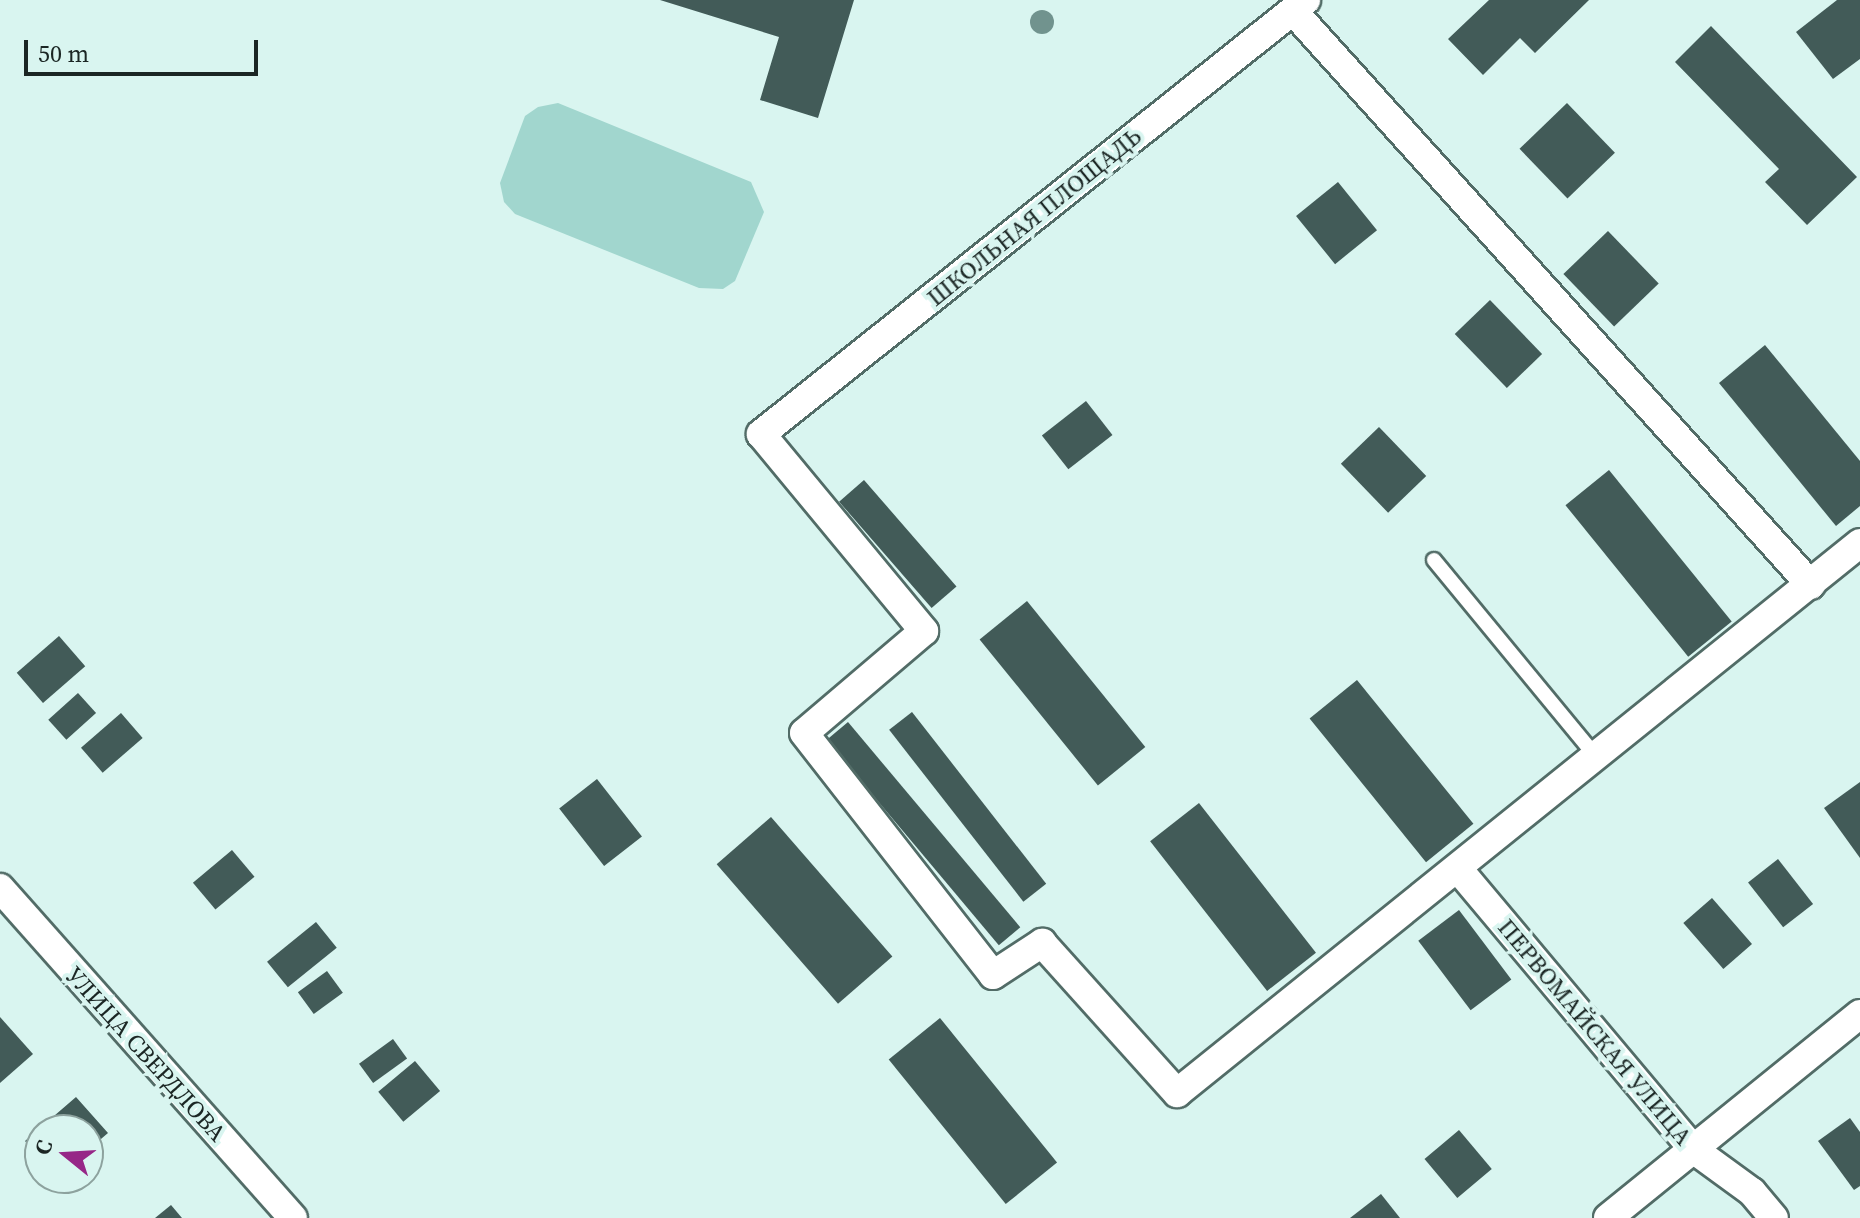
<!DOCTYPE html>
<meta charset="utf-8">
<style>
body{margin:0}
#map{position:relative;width:1860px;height:1218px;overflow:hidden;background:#d9f5f0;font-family:"Source Serif 4",serif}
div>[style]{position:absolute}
.green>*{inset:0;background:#a1d6ce}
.building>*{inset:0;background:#425b58;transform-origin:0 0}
.roads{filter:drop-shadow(2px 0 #526c67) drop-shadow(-2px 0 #526c67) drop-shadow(0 2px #526c67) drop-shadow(0 -2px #526c67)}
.lane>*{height:14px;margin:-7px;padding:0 7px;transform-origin:7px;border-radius:7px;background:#fff}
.street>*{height:28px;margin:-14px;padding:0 14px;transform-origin:14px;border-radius:14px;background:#fff}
.trees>*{width:24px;height:24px;margin:-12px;border-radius:50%;background:#71938e}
span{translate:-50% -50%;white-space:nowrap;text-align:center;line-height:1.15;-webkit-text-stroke:8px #d9f5f0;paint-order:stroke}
.street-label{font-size:24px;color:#1b2624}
.north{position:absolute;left:24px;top:1114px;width:80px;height:80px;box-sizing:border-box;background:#d9f5f0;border:2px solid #8da29e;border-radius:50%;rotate:288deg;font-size:22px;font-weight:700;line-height:32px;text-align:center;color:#1b2624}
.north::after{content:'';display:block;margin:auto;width:28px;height:36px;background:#962787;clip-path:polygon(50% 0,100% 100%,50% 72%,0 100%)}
.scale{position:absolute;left:24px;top:40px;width:234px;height:36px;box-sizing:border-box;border:4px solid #1b2624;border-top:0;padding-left:10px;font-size:24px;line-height:28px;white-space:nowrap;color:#1b2624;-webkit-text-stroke:6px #d9f5f0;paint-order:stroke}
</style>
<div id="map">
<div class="green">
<i style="clip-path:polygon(558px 103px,751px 182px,764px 212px,735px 281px,723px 289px,699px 288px,515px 214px,504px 202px,500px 183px,525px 116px,538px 107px)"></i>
</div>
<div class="building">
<i style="clip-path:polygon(660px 0,854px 0,818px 118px,760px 100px,779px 37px)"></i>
<i style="clip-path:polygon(1489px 0,1589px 0,1535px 53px,1520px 38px,1483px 75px,1448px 39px)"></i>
<i style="clip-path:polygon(1837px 0,1860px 0,1860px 59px,1833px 79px,1796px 32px)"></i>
<i style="clip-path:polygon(1711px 26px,1857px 177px,1807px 225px,1765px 182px,1779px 169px,1675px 62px)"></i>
<i style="left:1567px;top:103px;width:69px;height:66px;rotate:46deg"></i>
<i style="left:1338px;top:182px;width:62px;height:54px;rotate:51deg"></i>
<i style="left:1608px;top:231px;width:73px;height:62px;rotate:46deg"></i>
<i style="left:1490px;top:300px;width:75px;height:49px;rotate:46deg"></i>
<i style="clip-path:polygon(1765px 345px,1860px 461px,1860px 506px,1836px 526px,1719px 383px)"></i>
<i style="left:1086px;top:401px;width:43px;height:56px;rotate:52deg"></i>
<i style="left:1379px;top:427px;width:68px;height:53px;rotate:46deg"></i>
<i style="left:1609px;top:470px;width:195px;height:56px;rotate:51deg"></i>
<i style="left:864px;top:480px;width:141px;height:33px;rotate:49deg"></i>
<i style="left:1027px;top:601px;width:188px;height:61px;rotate:51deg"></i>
<i style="left:59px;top:636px;width:40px;height:56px;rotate:49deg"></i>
<i style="left:1357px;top:680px;width:185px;height:61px;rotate:51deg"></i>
<i style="left:78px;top:693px;width:27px;height:40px;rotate:48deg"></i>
<i style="left:912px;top:712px;width:218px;height:29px;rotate:52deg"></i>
<i style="left:121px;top:713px;width:33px;height:53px;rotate:49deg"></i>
<i style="left:848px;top:722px;width:268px;height:28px;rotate:50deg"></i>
<i style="left:597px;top:779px;width:73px;height:48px;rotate:52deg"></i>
<i style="clip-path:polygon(1860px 782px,1860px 858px,1824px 808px)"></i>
<i style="left:1199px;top:803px;width:190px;height:62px;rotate:52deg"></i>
<i style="left:771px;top:817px;width:185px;height:72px;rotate:49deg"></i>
<i style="left:232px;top:850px;width:35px;height:51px;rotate:50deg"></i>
<i style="left:1778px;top:859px;width:57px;height:38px;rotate:52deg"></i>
<i style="left:1712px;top:898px;width:61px;height:38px;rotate:49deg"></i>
<i style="left:1459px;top:910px;width:87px;height:51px;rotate:53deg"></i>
<i style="left:316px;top:922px;width:33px;height:63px;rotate:51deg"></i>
<i style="left:327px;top:971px;width:27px;height:36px;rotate:54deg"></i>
<i style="clip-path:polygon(0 1017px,33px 1054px,0 1083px)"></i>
<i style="left:940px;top:1018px;width:186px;height:66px;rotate:51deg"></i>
<i style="left:393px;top:1039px;width:24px;height:42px;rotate:54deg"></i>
<i style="left:415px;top:1061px;width:39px;height:48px;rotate:50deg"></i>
<i style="clip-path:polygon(76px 1097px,108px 1133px,88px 1150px,88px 1130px,40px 1130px,40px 1158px,25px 1141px)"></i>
<i style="clip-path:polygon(1850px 1118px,1860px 1132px,1860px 1186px,1854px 1190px,1818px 1141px)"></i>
<i style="left:1459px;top:1130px;width:51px;height:45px;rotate:50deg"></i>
<i style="clip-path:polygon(1381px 1194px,1400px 1218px,1350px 1218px)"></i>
<i style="clip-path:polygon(171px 1205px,182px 1218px,155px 1218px)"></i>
</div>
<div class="roads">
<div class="lane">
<i style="left:1434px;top:560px;width:256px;rotate:50.5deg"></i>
</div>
<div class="street">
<i style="left:1306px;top:0;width:697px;rotate:141.47deg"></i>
<i style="left:761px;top:434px;width:256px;rotate:50.4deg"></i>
<i style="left:924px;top:631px;width:157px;rotate:139.6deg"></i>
<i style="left:804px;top:733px;width:307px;rotate:52deg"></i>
<i style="left:993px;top:975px;width:59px;rotate:-33.1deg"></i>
<i style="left:1042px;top:943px;width:202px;rotate:48deg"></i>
<i style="left:1177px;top:1093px;width:877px;rotate:-38.84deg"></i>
<i style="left:1293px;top:11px;width:773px;rotate:47.94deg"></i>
<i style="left:1459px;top:870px;width:364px;rotate:50deg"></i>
<i style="left:1693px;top:1149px;width:73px;rotate:36.1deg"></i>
<i style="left:1752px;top:1192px;width:34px;rotate:50deg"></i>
<i style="left:0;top:888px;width:441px;rotate:48.4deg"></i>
<i style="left:1608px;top:1218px;width:324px;rotate:-39deg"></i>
</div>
</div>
<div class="trees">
<i style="left:1042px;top:22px"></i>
</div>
<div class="street-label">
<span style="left:1034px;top:217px;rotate:-39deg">ШКОЛЬНАЯ ПЛОЩАДЬ</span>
<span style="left:1595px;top:1032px;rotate:50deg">ПЕРВОМАЙСКАЯ УЛИЦА</span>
<span style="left:146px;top:1054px;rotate:48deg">УЛИЦА СВЕРДЛОВА</span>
</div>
<div class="north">С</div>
<div class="scale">50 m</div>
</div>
